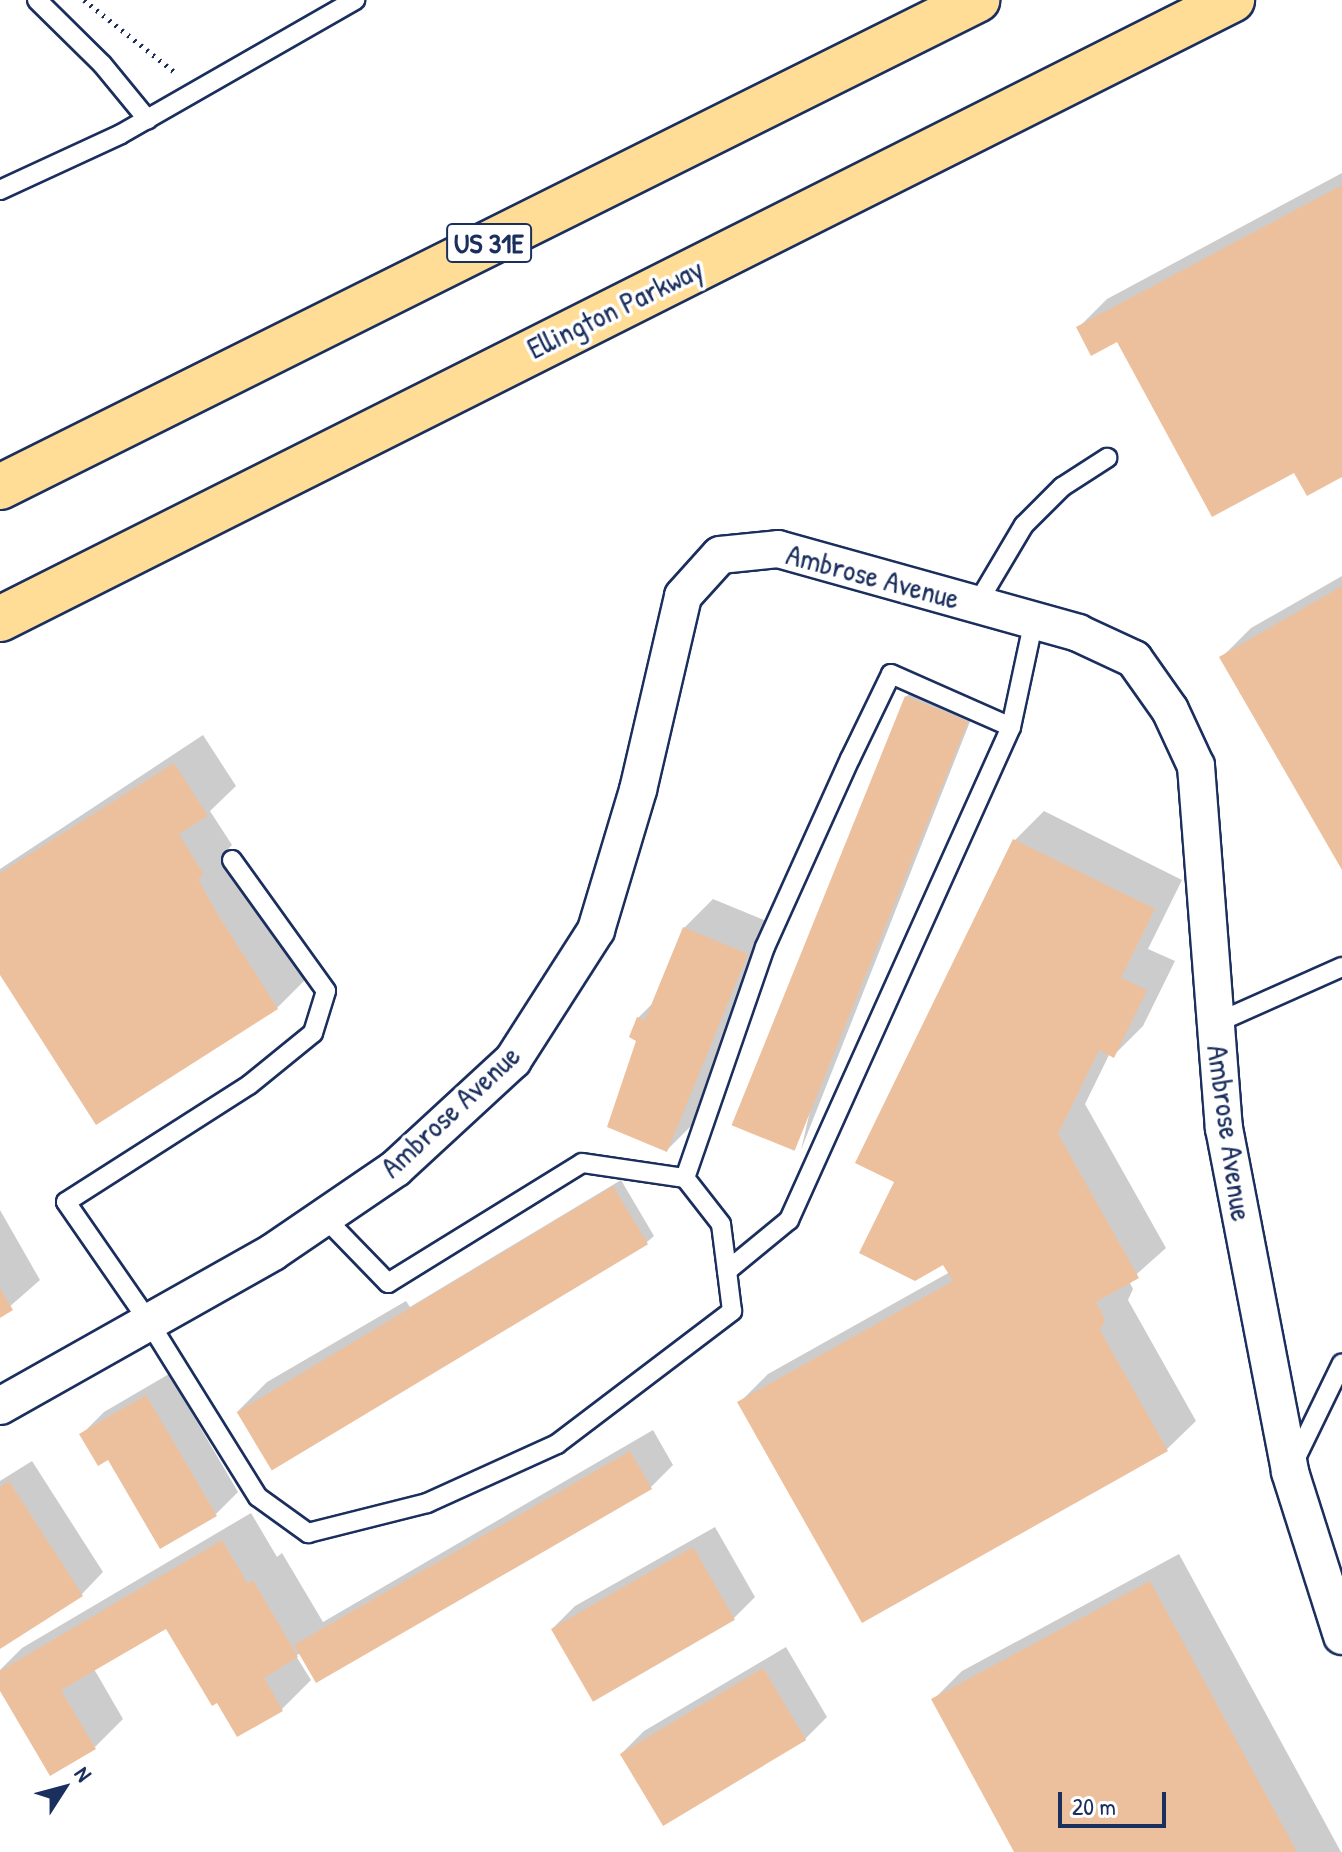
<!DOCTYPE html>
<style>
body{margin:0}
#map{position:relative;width:1342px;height:1852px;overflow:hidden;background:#fff;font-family:"Patrick Hand",sans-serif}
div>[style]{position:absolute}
.shadow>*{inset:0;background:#0003}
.building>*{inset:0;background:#edc09d;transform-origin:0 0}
.path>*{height:5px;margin-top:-2.5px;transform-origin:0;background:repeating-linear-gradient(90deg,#1b2f5e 0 2px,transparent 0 8px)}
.roads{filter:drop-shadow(2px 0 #1b2f5e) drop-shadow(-2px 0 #1b2f5e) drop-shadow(0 2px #1b2f5e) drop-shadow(0 -2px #1b2f5e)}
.service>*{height:18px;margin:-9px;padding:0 9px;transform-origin:9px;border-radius:9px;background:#fff}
.minor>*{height:36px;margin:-18px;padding:0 18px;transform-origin:18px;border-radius:18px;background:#fff}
.motorway>*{height:44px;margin:-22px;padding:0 22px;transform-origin:22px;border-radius:22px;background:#ffdd96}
span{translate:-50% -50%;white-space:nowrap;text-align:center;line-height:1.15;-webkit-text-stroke:7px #fff;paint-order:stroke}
.shield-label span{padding:2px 6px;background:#fff;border:2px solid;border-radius:6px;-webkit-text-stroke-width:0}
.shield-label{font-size:28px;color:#1b2f5e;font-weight:700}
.street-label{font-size:30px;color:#1b2f5e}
.north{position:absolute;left:24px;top:1748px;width:80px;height:80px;-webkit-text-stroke:6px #fff;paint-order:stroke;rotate:54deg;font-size:22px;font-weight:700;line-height:32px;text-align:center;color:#1b2f5e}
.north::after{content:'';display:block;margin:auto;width:28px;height:36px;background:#1b2f5e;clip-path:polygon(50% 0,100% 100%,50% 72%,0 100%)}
.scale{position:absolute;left:1058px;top:1792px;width:108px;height:36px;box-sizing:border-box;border:4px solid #1b2f5e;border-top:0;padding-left:10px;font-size:24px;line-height:28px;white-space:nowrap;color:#1b2f5e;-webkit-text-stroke:6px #fff;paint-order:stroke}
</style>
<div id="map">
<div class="shadow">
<i style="clip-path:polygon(1342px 173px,1342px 475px,1295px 470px,1118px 339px,1078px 328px,1107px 299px)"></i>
<i style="clip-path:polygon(1342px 576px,1342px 866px,1222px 657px,1251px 628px)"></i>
<i style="clip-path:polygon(913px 690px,973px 714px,801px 1150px,906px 697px)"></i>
<i style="clip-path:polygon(203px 735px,236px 786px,210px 811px,232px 845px,226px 851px,306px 979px,277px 1008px,0 971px,0 869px)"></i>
<i style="clip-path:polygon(1044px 811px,1182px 880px,1148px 949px,1175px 961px,1143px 1026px,1114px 1055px,1110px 1053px,1085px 1104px,1166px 1248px,1129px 1281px,1133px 1289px,1128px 1300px,1196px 1421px,1167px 1449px,740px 1402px,768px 1374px,950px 1272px,896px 1182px,857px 1162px,1015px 840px)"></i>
<i style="clip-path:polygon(713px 899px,776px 925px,696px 1121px,667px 1150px,639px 1040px,638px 1018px,654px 1002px,684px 928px)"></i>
<i style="clip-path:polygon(621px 1180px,654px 1236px,647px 1242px,238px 1411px,267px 1382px,406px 1301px,410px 1307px)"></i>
<i style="clip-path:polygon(0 1210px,40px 1280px,0 1315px)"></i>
<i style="clip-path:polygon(169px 1374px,238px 1492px,216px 1514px,109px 1458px,82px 1434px,104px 1412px)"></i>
<i style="clip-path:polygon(653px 1430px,673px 1465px,651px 1487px,317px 1681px,300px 1653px,296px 1656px,311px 1680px,282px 1709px,238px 1735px,167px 1626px,94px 1669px,123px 1719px,95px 1747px,0 1687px,0 1670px,22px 1648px,251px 1513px,277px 1557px,282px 1553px,323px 1622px)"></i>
<i style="clip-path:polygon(32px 1461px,103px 1572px,82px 1594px,0 1647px,0 1481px)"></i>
<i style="clip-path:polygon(715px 1527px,755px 1597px,733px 1619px,553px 1628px,575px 1606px)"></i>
<i style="clip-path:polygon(1179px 1554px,1341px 1852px,1016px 1852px,933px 1700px,962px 1671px)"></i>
<i style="clip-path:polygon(786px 1647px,827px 1717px,805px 1739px,622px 1753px,644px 1731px)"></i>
</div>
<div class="building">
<i style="clip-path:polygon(1342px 185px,1342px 477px,1307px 496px,1294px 473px,1212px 517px,1117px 342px,1091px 356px,1076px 327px)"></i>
<i style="clip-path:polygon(1342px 586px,1342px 870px,1219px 657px)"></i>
<i style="left:905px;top:696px;width:68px;height:463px;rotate:22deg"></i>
<i style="clip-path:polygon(174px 763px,208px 816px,179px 834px,204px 875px,198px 879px,215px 910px,278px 1009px,96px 1125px,0 975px,0 873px)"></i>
<i style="clip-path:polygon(1013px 839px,1155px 909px,1121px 978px,1147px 990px,1114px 1058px,1099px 1050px,1058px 1134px,1139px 1278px,1096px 1302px,1105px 1319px,1100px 1330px,1168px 1451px,862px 1623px,737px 1402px,953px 1281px,943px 1265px,915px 1281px,859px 1253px,894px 1182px,855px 1163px)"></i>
<i style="clip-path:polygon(683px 927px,748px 954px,667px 1152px,607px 1127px,636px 1041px,629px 1037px,637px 1017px,645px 1020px)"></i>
<i style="left:613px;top:1186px;width:68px;height:439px;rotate:59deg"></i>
<i style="clip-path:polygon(0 1288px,13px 1310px,0 1318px)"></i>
<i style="clip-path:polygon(146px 1395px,217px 1516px,160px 1549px,108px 1460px,98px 1466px,79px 1434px)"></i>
<i style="left:630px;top:1451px;width:44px;height:388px;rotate:60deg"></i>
<i style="clip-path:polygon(9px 1481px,83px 1596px,0 1649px,0 1487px)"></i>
<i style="clip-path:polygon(222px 1540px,248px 1584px,253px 1580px,298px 1657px,264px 1678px,283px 1711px,237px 1737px,217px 1703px,212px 1706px,166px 1629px,61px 1690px,96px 1749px,50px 1776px,0 1691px,0 1671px)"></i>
<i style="left:693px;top:1547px;width:84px;height:164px;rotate:60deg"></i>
<i style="clip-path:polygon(1150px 1581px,1297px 1852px,1014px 1852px,931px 1699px)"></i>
<i style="left:763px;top:1668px;width:84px;height:167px;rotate:59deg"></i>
</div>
<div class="path">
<i style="left:84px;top:0;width:119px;rotate:38.5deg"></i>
</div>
<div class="roads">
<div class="service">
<i style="left:37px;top:0;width:91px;rotate:44.6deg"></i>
<i style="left:102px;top:64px;width:72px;rotate:50.6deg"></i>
<i style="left:0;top:190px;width:133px;rotate:-24.8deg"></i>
<i style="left:121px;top:134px;width:270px;rotate:-29.8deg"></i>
<i style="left:977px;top:604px;width:92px;rotate:-59.3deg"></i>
<i style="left:1024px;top:525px;width:54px;rotate:-45deg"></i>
<i style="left:1062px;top:487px;width:54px;rotate:-32.8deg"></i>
<i style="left:1011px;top:727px;width:109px;rotate:-77.9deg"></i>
<i style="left:232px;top:860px;width:161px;rotate:54.3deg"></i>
<i style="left:326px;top:991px;width:44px;rotate:107.2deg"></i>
<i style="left:313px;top:1033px;width:82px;rotate:140.9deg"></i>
<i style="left:249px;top:1085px;width:217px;rotate:147.4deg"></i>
<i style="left:66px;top:1202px;width:146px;rotate:55.3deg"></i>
<i style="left:149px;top:1322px;width:206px;rotate:58.1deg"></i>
<i style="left:258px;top:1497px;width:62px;rotate:35.8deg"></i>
<i style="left:308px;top:1533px;width:123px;rotate:-14.1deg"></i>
<i style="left:427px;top:1503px;width:143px;rotate:-24.4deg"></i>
<i style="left:557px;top:1444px;width:220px;rotate:-37.2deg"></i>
<i style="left:732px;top:1311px;width:40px;rotate:-97.1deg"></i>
<i style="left:727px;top:1271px;width:47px;rotate:-97.3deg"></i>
<i style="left:721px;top:1224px;width:58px;rotate:-128deg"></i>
<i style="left:685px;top:1178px;width:244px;rotate:-70.9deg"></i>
<i style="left:765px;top:947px;width:206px;rotate:-65.7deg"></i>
<i style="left:850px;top:759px;width:94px;rotate:-64.2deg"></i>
<i style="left:891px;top:674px;width:131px;rotate:23.8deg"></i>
<i style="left:1011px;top:727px;width:541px;rotate:114.24deg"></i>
<i style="left:789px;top:1220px;width:80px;rotate:140.6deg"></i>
<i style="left:1216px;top:1023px;width:138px;rotate:-24deg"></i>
<i style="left:324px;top:1217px;width:92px;rotate:45.9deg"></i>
<i style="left:388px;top:1283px;width:228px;rotate:-31.7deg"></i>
<i style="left:582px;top:1163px;width:104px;rotate:8.3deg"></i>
<i style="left:1292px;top:1466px;width:114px;rotate:-64.1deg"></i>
</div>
<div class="minor">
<i style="left:0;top:1406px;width:313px;rotate:-29.4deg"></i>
<i style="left:273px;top:1252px;width:149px;rotate:-34.3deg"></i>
<i style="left:396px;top:1168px;width:159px;rotate:-42.7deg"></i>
<i style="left:513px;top:1060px;width:154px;rotate:-57.4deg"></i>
<i style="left:596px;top:930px;width:146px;rotate:-73.3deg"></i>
<i style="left:638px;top:790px;width:199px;rotate:-76.9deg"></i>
<i style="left:683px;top:596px;width:55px;rotate:-47.9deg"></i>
<i style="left:720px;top:555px;width:58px;rotate:-5.9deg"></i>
<i style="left:778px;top:549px;width:312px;rotate:15.6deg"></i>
<i style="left:1078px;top:633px;width:62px;rotate:24.9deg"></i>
<i style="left:1134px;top:659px;width:62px;rotate:54.8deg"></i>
<i style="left:1170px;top:710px;width:62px;rotate:65.1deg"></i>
<i style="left:1196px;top:766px;width:363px;rotate:85.6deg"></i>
<i style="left:1224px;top:1128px;width:350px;rotate:79.1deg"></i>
<i style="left:1290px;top:1472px;width:172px;rotate:72.4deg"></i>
</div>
<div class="motorway">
<i style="left:0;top:487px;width:1092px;rotate:-26.49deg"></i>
<i style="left:0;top:619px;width:1379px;rotate:-26.68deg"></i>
</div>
</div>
<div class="shield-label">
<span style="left:489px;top:243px">US 31E</span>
</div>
<div class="street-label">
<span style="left:615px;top:308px;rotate:-26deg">Ellington Parkway</span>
<span style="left:873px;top:576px;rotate:15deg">Ambrose Avenue</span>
<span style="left:450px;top:1111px;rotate:-43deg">Ambrose Avenue</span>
<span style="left:1230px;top:1133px;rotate:82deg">Ambrose Avenue</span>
</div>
<div class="north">N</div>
<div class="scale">20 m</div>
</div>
